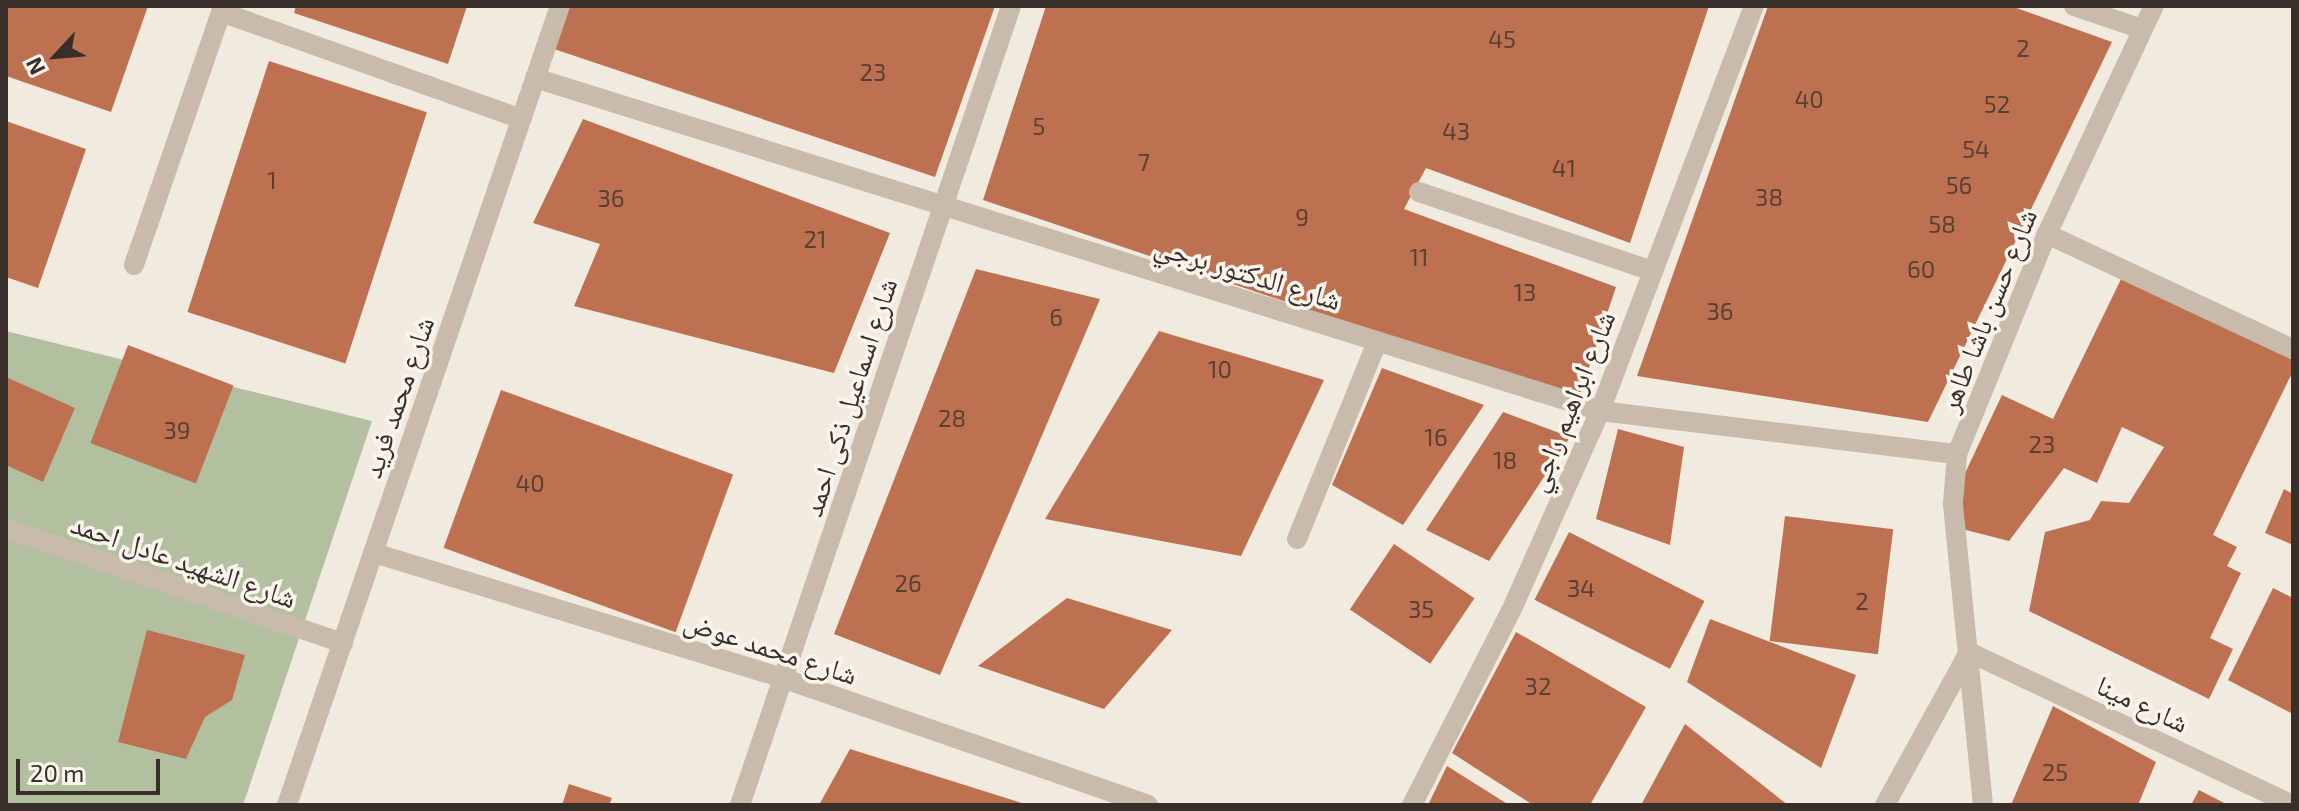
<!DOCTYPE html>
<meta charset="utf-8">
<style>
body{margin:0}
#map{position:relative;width:2299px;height:811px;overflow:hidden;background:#f1eadf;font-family:"Exo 2","Noto Naskh Arabic",sans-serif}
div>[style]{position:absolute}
.green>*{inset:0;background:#b3c0a0}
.building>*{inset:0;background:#be7151;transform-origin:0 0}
.minor>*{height:20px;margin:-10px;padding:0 10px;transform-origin:10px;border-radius:10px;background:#c9bbac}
span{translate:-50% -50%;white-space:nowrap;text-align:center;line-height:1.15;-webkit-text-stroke:7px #f9f4ec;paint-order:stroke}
.number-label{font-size:24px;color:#5a4034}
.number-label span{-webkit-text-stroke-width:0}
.street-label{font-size:28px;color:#382f2a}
.frame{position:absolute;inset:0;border:8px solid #382f2a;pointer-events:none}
.north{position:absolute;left:16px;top:16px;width:80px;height:80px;-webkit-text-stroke:6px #f9f4ec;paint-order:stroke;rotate:244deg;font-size:22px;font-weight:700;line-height:32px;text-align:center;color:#382f2a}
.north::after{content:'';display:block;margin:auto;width:28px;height:36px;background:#382f2a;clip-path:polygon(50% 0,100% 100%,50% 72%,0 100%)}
.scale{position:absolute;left:16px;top:759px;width:144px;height:36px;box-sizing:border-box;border:4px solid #382f2a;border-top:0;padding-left:10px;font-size:24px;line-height:28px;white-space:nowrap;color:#382f2a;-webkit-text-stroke:6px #f9f4ec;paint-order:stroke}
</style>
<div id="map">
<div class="green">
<i style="clip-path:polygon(6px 331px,372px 421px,243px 805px,6px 805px)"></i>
</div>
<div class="building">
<i style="clip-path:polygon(6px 6px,148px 6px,111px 112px,6px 76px)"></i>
<i style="clip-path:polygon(296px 6px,467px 6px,448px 64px,294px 13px)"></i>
<i style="clip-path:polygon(568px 6px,995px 6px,935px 177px,554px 49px)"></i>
<i style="clip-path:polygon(1046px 6px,1709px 6px,1630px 243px,1426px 168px,1404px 209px,1616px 287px,1578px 400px,983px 200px)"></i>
<i style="clip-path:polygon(1768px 6px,2011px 6px,2112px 42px,1928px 422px,1637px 376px)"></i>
<i style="left:269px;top:61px;width:166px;height:264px;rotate:18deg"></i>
<i style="clip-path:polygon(583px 119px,890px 233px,834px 373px,574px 306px,600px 244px,533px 223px)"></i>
<i style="clip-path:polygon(6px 121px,86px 149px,38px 288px,6px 277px)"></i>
<i style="clip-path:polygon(976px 269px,1100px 299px,940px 675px,834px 634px)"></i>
<i style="clip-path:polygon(2124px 273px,2293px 353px,2293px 371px,2213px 535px,2237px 547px,2227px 566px,2241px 573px,2210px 638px,2233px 649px,2209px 699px,2029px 611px,2045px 532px,2090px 520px,2101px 501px,2129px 503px,2164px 447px,2122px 427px,2097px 483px,2064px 468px,2009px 541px,1962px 529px,1958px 488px,2002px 395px,2053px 419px)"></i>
<i style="clip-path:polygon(1159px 331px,1324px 380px,1241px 556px,1045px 519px)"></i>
<i style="left:128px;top:345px;width:113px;height:105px;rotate:21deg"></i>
<i style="clip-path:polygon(1382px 368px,1484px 405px,1403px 525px,1332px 485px)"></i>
<i style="clip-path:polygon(6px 377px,75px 408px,43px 482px,6px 465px)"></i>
<i style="left:501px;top:390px;width:247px;height:168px;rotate:20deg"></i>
<i style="clip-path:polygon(1503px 412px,1570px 437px,1489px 561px,1426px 530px)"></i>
<i style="clip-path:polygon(1618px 429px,1684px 447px,1670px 545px,1596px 519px)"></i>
<i style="clip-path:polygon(2284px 489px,2293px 494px,2293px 545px,2265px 533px)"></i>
<i style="left:1785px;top:516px;width:109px;height:126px;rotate:7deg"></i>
<i style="left:1569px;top:532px;width:152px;height:76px;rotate:27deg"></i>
<i style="left:1394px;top:544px;width:97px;height:79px;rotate:34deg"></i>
<i style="clip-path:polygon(2273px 588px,2293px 598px,2293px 714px,2228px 680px)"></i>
<i style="clip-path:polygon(1067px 598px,1172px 630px,1104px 709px,978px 666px)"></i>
<i style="clip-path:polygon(1710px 619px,1856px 675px,1821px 768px,1687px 682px)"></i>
<i style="clip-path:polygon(147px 630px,245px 655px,232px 700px,205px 717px,186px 759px,118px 742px)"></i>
<i style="clip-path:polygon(1516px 632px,1646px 707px,1590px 805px,1533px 805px,1452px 753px)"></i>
<i style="clip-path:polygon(2053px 706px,2156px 762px,2138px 805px,2011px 805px)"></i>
<i style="clip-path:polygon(1685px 724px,1788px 805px,1641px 805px)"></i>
<i style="clip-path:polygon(850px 749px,1025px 804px,1025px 805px,819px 805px)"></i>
<i style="clip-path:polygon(1447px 766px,1509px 805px,1428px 805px)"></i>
<i style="clip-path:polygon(569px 784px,612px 798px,609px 805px,562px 805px)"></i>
<i style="clip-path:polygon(2199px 790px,2228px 805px,2191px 805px)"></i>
</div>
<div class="minor">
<i style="left:2074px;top:6px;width:72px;rotate:18.7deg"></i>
<i style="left:221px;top:12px;width:319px;rotate:19.6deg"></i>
<i style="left:535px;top:78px;width:1116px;rotate:17.36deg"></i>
<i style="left:1600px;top:411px;width:360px;rotate:6.9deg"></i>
<i style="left:1419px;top:192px;width:247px;rotate:18.7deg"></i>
<i style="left:2047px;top:234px;width:272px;rotate:25.1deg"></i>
<i style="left:134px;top:265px;width:274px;rotate:-71deg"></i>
<i style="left:6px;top:529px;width:356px;rotate:18.7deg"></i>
<i style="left:1297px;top:539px;width:213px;rotate:-67.9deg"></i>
<i style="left:374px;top:553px;width:430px;rotate:17deg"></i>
<i style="left:785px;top:679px;width:384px;rotate:19.1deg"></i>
<i style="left:1969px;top:652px;width:358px;rotate:25.3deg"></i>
<i style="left:287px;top:805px;width:844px;rotate:-71.14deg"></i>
<i style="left:740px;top:805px;width:844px;rotate:-71.26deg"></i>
<i style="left:1412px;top:805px;width:218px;rotate:-63deg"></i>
<i style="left:1511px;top:611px;width:219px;rotate:-66deg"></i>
<i style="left:1600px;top:411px;width:433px;rotate:-69.2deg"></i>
<i style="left:1885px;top:805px;width:175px;rotate:-61.2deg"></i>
<i style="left:1983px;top:805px;width:303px;rotate:-95.7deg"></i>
<i style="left:1953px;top:503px;width:49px;rotate:-85.3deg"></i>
<i style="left:1957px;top:454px;width:238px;rotate:-67.8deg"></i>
<i style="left:2047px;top:234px;width:252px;rotate:-64.9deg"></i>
</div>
<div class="number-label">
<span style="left:1502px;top:39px">45</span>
<span style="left:2023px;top:48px">2</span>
<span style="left:873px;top:72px">23</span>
<span style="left:1809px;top:99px">40</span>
<span style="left:1997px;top:104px">52</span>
<span style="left:1039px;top:126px">5</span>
<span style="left:1456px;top:131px">43</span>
<span style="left:1976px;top:149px">54</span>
<span style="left:1144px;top:162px">7</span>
<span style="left:1564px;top:168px">41</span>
<span style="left:272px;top:180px">1</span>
<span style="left:1959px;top:185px">56</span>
<span style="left:1769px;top:197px">38</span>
<span style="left:611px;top:198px">36</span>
<span style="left:1302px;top:217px">9</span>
<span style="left:1942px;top:224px">58</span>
<span style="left:815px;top:239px">21</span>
<span style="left:1419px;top:257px">11</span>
<span style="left:1921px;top:269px">60</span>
<span style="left:1525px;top:292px">13</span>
<span style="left:1720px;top:311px">36</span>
<span style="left:1056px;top:317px">6</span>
<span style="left:1220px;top:369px">10</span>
<span style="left:952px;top:418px">28</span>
<span style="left:177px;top:430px">39</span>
<span style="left:1436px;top:437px">16</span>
<span style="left:2042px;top:444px">23</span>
<span style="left:1505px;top:460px">18</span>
<span style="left:530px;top:483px">40</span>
<span style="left:908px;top:583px">26</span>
<span style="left:1581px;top:588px">34</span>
<span style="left:1862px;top:601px">2</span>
<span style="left:1421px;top:609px">35</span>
<span style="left:1538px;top:686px">32</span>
<span style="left:2055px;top:772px">25</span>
</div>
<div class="street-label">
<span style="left:1248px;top:272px;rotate:17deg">شارع الدكتور برجي</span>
<span style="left:1987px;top:310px;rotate:-68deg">شارع حسن باشا طاهر</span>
<span style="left:397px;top:397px;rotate:-71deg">شارع محمد فريد</span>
<span style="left:849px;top:397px;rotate:-72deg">شارع اسماعيل ذكى احمد</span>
<span style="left:1570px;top:401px;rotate:-68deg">شارع ابراهيم راجي</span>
<span style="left:184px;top:560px;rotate:19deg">شارع الشهيد عادل احمد</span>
<span style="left:771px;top:647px;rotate:18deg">شارع محمد عوض</span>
<span style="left:2143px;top:703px;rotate:25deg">شارع مينا</span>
</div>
<div class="frame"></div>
<div class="north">N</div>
<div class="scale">20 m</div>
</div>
